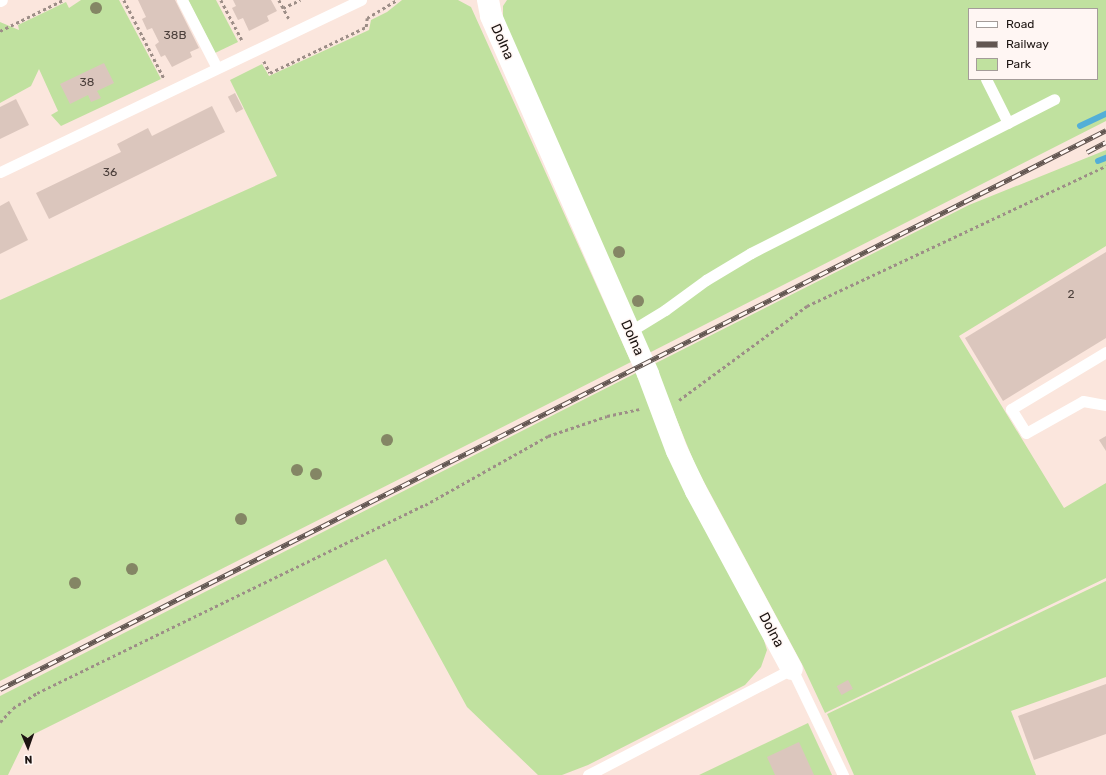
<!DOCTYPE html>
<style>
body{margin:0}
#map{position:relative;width:1106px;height:775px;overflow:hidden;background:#fbe6dd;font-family:Rubik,sans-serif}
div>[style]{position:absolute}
.green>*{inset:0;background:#c0e19f}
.stream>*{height:5.5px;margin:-2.75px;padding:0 2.75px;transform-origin:2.75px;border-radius:2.75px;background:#53afd7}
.building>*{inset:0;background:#dbc6bd;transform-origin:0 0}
.path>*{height:2.5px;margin-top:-1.25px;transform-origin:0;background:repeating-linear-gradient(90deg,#9d8e87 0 3px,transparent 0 6px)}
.lane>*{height:11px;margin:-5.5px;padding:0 5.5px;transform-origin:5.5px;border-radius:5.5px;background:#fff}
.street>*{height:22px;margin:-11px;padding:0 11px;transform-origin:11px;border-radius:11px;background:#fff}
.rail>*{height:4.5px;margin-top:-2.25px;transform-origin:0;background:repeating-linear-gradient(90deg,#fff6f3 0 9px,#625651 0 18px);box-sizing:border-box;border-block:1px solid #625651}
.trees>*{width:12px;height:12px;margin:-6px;border-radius:50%;background:#848665}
span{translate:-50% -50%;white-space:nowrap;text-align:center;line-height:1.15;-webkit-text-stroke:3px #fff6f3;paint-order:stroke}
.number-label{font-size:12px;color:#4c403c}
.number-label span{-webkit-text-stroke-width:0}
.street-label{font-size:14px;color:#1c1411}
.legend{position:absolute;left:968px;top:8px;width:130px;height:72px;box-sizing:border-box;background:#fff6f3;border:1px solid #a49c99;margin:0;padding:5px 7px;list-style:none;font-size:12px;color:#1c1411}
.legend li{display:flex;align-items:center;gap:8px;height:20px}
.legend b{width:20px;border:1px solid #a49c99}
.north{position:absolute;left:8px;top:727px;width:40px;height:40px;-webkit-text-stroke:3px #fff6f3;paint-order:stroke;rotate:178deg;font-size:11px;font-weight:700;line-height:16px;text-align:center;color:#1c1411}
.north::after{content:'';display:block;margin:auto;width:14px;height:18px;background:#1c1411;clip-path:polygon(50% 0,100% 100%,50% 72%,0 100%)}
</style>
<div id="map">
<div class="green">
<i style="clip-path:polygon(81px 0,119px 0,161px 79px,61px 126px,51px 115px,58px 111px,39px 69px,31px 86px,0 103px,0 22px,19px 30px,18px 25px,66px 2px,69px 8px)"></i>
<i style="clip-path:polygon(188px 0,216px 0,238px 42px,215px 53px)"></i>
<i style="clip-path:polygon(402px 0,458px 0,471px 7px,631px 362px,0 681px,0 300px,277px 176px,230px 80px,262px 64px,269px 76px,369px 30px,371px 20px,387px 12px)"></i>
<i style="clip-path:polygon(evenodd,507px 0,1106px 0,1106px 121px,649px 353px,503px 20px,503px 6px,507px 0,969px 9px,1097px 9px,1097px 79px,969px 79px,969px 9px)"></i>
<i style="clip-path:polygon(1106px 150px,1106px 246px,959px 336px,1064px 508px,1106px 483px,1106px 578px,825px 713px,803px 666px,696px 467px,654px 364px,969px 205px)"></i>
<i style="clip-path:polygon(636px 373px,762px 634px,767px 650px,761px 667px,745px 685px,588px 765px,562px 775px,538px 775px,467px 707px,386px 559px,26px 738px,8px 775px,0 775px,0 696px)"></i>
<i style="clip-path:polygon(1106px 581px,1106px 677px,1011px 711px,1036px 775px,854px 775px,827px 714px)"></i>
<i style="clip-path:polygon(808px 723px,832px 775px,699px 775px)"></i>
</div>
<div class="stream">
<i style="left:1080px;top:126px;width:29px;rotate:-25deg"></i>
<i style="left:1098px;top:161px;width:9px;rotate:-21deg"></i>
</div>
<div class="building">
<i style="clip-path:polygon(138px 0,175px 0,199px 48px,190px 52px,192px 57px,172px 67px,165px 55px,161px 57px,155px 45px,159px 42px,152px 28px,147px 30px,142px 19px,146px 17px)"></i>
<i style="clip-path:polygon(233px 0,271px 0,277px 11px,267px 16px,269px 21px,249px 31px,243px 18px,238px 20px,232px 8px,236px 6px)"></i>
<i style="clip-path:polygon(104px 63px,114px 83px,97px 91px,101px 98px,91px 102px,88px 95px,70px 104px,60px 84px)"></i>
<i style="left:235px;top:93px;width:18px;height:8px;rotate:63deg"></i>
<i style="clip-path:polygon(16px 99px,29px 125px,0 139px,0 107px)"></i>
<i style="clip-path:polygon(212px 106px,225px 132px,49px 219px,36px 193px,121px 152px,117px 144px,148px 128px,152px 136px)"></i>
<i style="clip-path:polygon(9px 201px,28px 240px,0 254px,0 206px)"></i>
<i style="clip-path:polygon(1106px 252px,1106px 338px,1003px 401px,965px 338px)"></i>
<i style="clip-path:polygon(1106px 436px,1106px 451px,1099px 440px)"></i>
<i style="left:848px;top:680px;width:10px;height:13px;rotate:61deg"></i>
<i style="clip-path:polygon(1106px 684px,1106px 734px,1034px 760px,1018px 716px)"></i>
<i style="clip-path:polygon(799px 742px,814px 775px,775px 775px,767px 757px)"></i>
</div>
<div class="path">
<i style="left:124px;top:0;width:88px;rotate:62.9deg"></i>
<i style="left:221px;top:0;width:45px;rotate:62.3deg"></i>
<i style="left:279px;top:0;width:21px;rotate:62deg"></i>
<i style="left:283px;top:8px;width:19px;rotate:-25deg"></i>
<i style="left:0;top:31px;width:70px;rotate:-26.2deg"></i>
<i style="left:264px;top:61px;width:13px;rotate:63deg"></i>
<i style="left:270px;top:73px;width:106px;rotate:-25.6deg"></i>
<i style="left:366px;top:27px;width:9px;rotate:-84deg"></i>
<i style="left:367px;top:18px;width:35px;rotate:-31deg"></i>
<i style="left:679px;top:400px;width:159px;rotate:-36.3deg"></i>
<i style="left:807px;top:306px;width:330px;rotate:-25.1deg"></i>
<i style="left:0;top:722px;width:19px;rotate:-47deg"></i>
<i style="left:13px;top:708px;width:28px;rotate:-32deg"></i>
<i style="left:37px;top:693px;width:431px;rotate:-25.9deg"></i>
<i style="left:425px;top:505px;width:141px;rotate:-29.3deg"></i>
<i style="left:548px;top:436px;width:62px;rotate:-18.7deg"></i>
<i style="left:607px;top:416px;width:33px;rotate:-12deg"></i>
</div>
<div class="lane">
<i style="left:182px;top:0;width:76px;rotate:62.8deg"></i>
<i style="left:0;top:1px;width:2px;rotate:-27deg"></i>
<i style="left:986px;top:79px;width:49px;rotate:63.4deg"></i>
<i style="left:0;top:172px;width:400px;rotate:-25.5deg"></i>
<i style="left:629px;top:332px;width:42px;rotate:-31.4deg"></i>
<i style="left:665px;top:310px;width:51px;rotate:-36.2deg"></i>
<i style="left:706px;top:280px;width:52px;rotate:-31deg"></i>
<i style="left:751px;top:253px;width:340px;rotate:-26.9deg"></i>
<i style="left:1106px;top:352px;width:111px;rotate:149deg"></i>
<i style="left:1011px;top:409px;width:28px;rotate:58deg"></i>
<i style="left:1026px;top:433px;width:65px;rotate:-29.3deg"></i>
<i style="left:1083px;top:401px;width:23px;rotate:10deg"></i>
<i style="left:588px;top:775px;width:230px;rotate:-27.5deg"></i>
<i style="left:792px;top:669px;width:118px;rotate:64.3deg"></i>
</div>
<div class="street">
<i style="left:488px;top:0;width:16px;rotate:79deg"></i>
<i style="left:491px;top:16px;width:391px;rotate:66.3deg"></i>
<i style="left:648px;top:374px;width:82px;rotate:69.4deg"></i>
<i style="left:677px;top:451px;width:44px;rotate:64.6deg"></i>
<i style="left:696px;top:491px;width:202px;rotate:61.7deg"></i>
</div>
<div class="rail">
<i style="left:1087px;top:152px;width:21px;rotate:-28deg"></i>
<i style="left:0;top:689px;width:1239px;rotate:-26.81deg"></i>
</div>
<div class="trees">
<i style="left:96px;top:8px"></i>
<i style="left:619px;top:252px"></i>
<i style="left:638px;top:301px"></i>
<i style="left:387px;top:440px"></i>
<i style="left:297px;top:470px"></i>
<i style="left:316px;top:474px"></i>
<i style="left:241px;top:519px"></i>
<i style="left:132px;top:569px"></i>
<i style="left:75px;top:583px"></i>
</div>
<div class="number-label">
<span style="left:175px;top:36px">38B</span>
<span style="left:87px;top:83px">38</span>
<span style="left:110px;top:173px">36</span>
<span style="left:1071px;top:295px">2</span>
</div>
<div class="street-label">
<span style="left:502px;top:42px;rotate:66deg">Dolna</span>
<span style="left:632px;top:338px;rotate:66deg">Dolna</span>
<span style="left:771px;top:630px;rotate:62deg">Dolna</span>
</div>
<ul class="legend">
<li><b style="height:5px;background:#fff"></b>Road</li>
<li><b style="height:5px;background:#625651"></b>Railway</li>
<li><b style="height:11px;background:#c0e19f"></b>Park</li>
</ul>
<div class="north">N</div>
</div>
